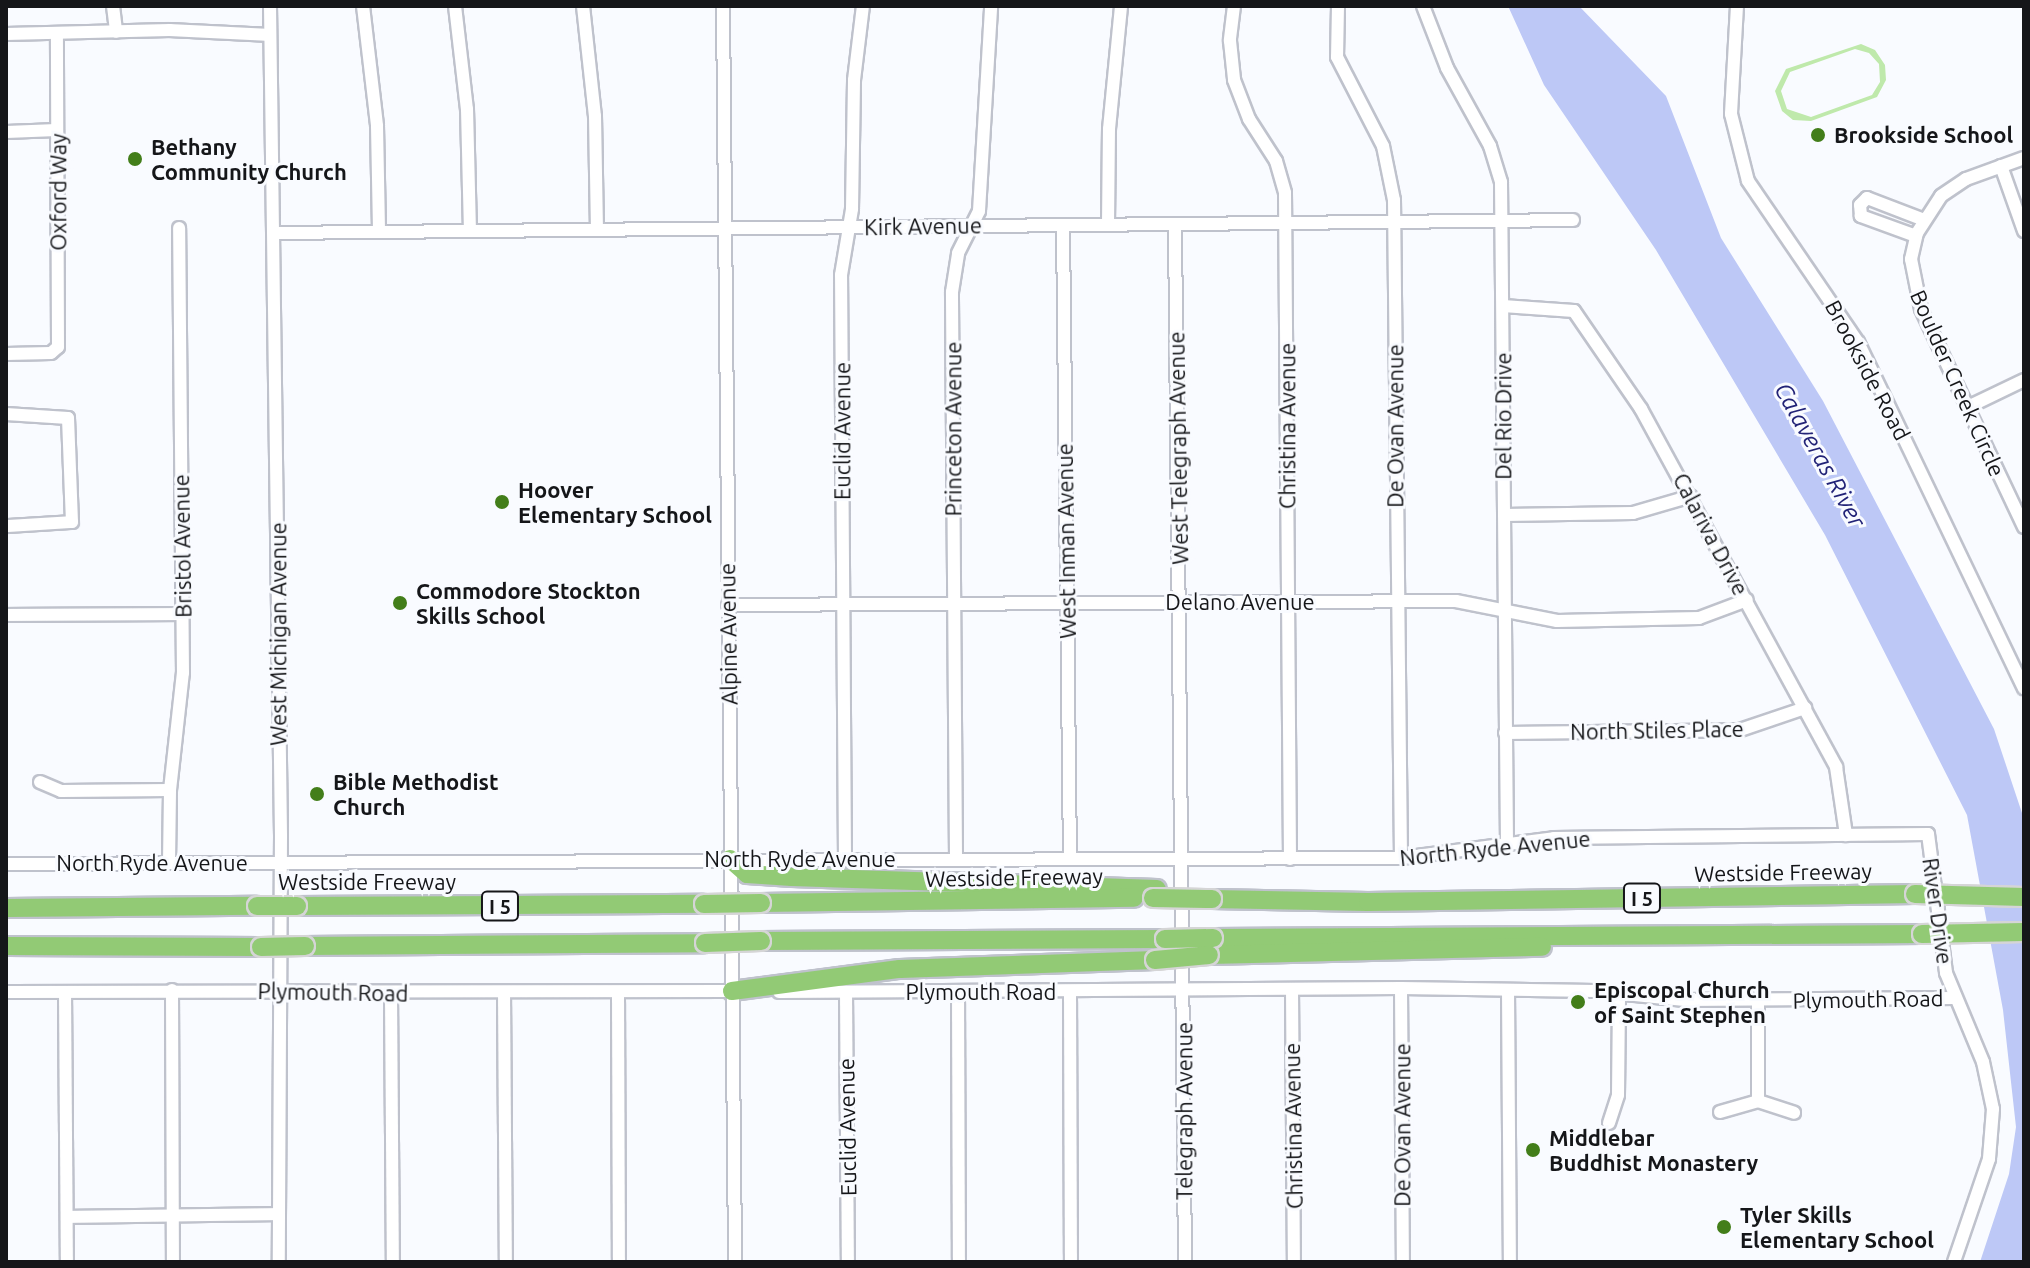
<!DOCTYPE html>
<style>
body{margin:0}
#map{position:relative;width:2030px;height:1268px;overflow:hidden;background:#f9fbff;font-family:Ubuntu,sans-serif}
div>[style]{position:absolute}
.green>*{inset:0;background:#bfe9ab}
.water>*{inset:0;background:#bdc8f6}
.roads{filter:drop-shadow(2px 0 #bfc2cc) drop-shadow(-2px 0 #bfc2cc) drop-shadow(0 2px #bfc2cc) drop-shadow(0 -2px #bfc2cc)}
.minor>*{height:12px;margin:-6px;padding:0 6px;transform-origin:6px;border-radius:6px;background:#fff}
.highway>*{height:18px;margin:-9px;padding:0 9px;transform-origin:9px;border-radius:9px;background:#92ca75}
.bridges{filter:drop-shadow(2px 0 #d5d5d6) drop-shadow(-2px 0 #d5d5d6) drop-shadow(0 2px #d5d5d6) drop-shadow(0 -2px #d5d5d6)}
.highway-bridge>*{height:18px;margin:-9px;padding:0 9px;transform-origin:9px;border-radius:9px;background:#92ca75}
.dots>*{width:22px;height:22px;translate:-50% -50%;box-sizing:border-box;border:4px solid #f9fbff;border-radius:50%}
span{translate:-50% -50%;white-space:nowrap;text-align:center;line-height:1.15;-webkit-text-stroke:6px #f9fbff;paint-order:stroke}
.shield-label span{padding:2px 6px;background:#f9fbff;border:2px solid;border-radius:6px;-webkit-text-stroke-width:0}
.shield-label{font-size:20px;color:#151619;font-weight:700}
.poi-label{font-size:22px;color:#151619;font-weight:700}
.left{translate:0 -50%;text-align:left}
.street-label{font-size:22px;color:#151619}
.water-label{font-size:24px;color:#222377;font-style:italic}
.frame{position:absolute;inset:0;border:8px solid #151619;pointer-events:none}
</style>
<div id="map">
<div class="green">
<i style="clip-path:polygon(evenodd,1861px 44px,1875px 50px,1885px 65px,1886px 80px,1877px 97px,1811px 121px,1793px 120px,1782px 111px,1775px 91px,1786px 69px,1861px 44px,1855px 49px,1869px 53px,1879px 64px,1880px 82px,1872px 95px,1811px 117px,1787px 109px,1781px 91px,1790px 72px,1855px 49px)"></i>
</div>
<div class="water">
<i style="clip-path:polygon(1508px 6px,1579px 6px,1666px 96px,1721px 238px,1823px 401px,1994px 729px,2024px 819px,2024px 1262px,1980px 1262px,2009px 1174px,2016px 1127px,2003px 1010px,1967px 815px,1825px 535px,1656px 250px,1544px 85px)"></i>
</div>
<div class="roads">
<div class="minor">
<i style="left:113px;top:6px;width:26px;rotate:83deg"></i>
<i style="left:270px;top:6px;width:830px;rotate:89.24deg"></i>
<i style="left:281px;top:836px;width:426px;rotate:90.3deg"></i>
<i style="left:363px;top:6px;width:121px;rotate:83.3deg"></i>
<i style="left:377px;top:126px;width:106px;rotate:88.9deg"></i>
<i style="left:455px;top:6px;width:104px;rotate:83.4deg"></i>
<i style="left:467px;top:109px;width:122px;rotate:88.6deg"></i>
<i style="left:583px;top:6px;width:111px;rotate:83.8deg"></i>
<i style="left:595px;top:116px;width:114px;rotate:89deg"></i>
<i style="left:723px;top:6px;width:1256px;rotate:89.45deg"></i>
<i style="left:1234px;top:6px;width:35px;rotate:97deg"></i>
<i style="left:1230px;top:41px;width:39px;rotate:84deg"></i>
<i style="left:1234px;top:80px;width:42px;rotate:69deg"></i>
<i style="left:1249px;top:119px;width:50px;rotate:57.3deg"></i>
<i style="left:1276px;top:161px;width:33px;rotate:74deg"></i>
<i style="left:1285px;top:193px;width:666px;rotate:89.57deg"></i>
<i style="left:1338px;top:6px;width:51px;rotate:91.1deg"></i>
<i style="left:1337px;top:57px;width:100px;rotate:62.7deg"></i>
<i style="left:1383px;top:146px;width:55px;rotate:78.5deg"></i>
<i style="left:1394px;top:200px;width:658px;rotate:89.39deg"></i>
<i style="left:1423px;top:6px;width:66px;rotate:68.8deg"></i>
<i style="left:1447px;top:68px;width:89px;rotate:61.1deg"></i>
<i style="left:1490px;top:146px;width:38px;rotate:73deg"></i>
<i style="left:1501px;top:182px;width:662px;rotate:89.48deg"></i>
<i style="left:1737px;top:6px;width:108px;rotate:93.2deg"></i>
<i style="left:1731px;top:114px;width:69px;rotate:75.8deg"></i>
<i style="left:1748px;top:181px;width:195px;rotate:55.7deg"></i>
<i style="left:1858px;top:342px;width:384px;rotate:64.4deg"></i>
<i style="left:6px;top:34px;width:164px;rotate:-1.4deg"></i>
<i style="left:170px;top:30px;width:100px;rotate:2.9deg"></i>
<i style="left:6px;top:132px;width:51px;rotate:-2.2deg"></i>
<i style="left:2024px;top:158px;width:62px;rotate:160.1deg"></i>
<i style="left:1966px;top:179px;width:30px;rotate:146deg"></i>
<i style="left:1941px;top:196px;width:44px;rotate:123deg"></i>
<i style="left:1917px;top:233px;width:27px;rotate:103deg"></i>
<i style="left:1911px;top:259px;width:51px;rotate:78.7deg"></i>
<i style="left:1921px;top:309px;width:241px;rotate:64.7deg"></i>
<i style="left:2001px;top:166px;width:69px;rotate:70.5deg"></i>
<i style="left:1108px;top:224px;width:95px;rotate:-89.4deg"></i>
<i style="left:1109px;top:129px;width:124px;rotate:-84.4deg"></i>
<i style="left:1175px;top:224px;width:1038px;rotate:89.45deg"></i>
<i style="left:1063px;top:225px;width:632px;rotate:89.37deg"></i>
<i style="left:274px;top:233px;width:1299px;rotate:-0.57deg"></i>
<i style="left:1916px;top:236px;width:59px;rotate:-160deg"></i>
<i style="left:1861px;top:216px;width:11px;rotate:-95deg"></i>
<i style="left:1860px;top:205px;width:10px;rotate:-45deg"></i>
<i style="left:1867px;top:198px;width:61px;rotate:21.1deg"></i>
<i style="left:1503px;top:306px;width:71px;rotate:4deg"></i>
<i style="left:1574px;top:311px;width:119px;rotate:55.6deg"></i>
<i style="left:1641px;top:409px;width:408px;rotate:61.4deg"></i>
<i style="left:1836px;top:767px;width:69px;rotate:81.6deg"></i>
<i style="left:6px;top:354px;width:45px;rotate:-1.3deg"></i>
<i style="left:51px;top:353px;width:9px;rotate:-41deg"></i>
<i style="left:58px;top:347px;width:313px;rotate:-90.2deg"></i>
<i style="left:1968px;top:407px;width:62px;rotate:-25.7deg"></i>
<i style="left:6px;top:414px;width:62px;rotate:3.7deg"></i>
<i style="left:68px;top:418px;width:104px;rotate:87.8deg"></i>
<i style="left:72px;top:522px;width:66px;rotate:176.5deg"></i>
<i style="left:1504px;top:515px;width:129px;rotate:-0.9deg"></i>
<i style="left:1633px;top:513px;width:60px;rotate:-16.3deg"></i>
<i style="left:728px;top:605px;width:728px;rotate:-0.31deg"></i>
<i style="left:1456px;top:601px;width:103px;rotate:11.2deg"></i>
<i style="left:1557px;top:621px;width:142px;rotate:-1.2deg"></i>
<i style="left:1699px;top:618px;width:51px;rotate:-20.6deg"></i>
<i style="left:6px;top:615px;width:175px;rotate:-0.3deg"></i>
<i style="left:1505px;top:733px;width:235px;rotate:-0.7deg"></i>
<i style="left:1740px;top:730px;width:69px;rotate:-18.7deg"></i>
<i style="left:40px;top:782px;width:23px;rotate:23deg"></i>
<i style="left:61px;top:791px;width:109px;rotate:-0.5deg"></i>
<i style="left:956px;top:857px;width:565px;rotate:-90.41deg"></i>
<i style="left:952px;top:292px;width:39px;rotate:-81deg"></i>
<i style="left:958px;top:253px;width:47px;rotate:-63.4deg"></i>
<i style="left:979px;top:211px;width:205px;rotate:-86.6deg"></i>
<i style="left:845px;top:858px;width:583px;rotate:-90.39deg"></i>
<i style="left:841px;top:275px;width:67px;rotate:-80.5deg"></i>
<i style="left:852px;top:209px;width:129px;rotate:-89.1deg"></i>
<i style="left:854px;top:80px;width:75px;rotate:-83.1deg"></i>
<i style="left:169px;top:863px;width:73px;rotate:-89.2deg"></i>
<i style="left:170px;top:790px;width:118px;rotate:-83.7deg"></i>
<i style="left:183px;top:673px;width:445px;rotate:-90.5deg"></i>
<i style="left:6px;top:864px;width:1395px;rotate:-0.25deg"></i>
<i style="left:1401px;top:858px;width:154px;rotate:-7.4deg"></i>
<i style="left:1554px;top:838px;width:374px;rotate:-0.6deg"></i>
<i style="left:1928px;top:834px;width:140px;rotate:82.6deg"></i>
<i style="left:1946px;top:973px;width:96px;rotate:67.4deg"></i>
<i style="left:1983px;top:1062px;width:48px;rotate:78deg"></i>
<i style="left:1993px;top:1109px;width:50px;rotate:94.6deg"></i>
<i style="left:1989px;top:1159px;width:109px;rotate:108.8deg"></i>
<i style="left:1401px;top:988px;width:274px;rotate:89.6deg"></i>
<i style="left:1292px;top:989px;width:273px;rotate:89.6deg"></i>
<i style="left:172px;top:990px;width:272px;rotate:89.8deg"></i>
<i style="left:1508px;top:990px;width:272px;rotate:89.6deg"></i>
<i style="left:6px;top:992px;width:730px;rotate:-0.08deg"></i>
<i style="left:65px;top:992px;width:270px;rotate:89.6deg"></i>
<i style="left:779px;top:992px;width:622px;rotate:-0.37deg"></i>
<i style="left:1401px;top:988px;width:194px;rotate:0.9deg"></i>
<i style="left:1595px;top:991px;width:90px;rotate:5.7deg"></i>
<i style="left:1685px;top:1000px;width:270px;rotate:-0.4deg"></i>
<i style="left:846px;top:992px;width:270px;rotate:89.6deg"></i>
<i style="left:1070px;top:992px;width:270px;rotate:89.8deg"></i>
<i style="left:504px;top:993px;width:269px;rotate:89.6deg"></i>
<i style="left:618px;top:993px;width:269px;rotate:89.8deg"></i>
<i style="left:958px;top:993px;width:269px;rotate:89.8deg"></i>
<i style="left:391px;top:994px;width:268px;rotate:89.6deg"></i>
<i style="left:1758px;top:1001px;width:100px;rotate:90deg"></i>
<i style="left:1758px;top:1101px;width:38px;rotate:18deg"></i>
<i style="left:1720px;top:1112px;width:40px;rotate:-16deg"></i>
<i style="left:1609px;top:1123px;width:29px;rotate:-72deg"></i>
<i style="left:1618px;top:1095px;width:101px;rotate:-89.4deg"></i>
<i style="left:67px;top:1217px;width:211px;rotate:-0.8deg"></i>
</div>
<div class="highway">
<i style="left:730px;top:859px;width:23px;rotate:41deg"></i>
<i style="left:747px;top:874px;width:45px;rotate:3.8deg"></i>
<i style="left:792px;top:877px;width:365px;rotate:1.9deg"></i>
<i style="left:1212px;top:899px;width:156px;rotate:1.1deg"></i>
<i style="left:1368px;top:902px;width:547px;rotate:-0.84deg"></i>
<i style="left:761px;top:903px;width:373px;rotate:-0.8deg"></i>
<i style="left:297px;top:906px;width:407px;rotate:-0.3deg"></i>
<i style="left:6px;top:908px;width:251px;rotate:-0.5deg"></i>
<i style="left:1213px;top:938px;width:709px;rotate:-0.32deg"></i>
<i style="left:761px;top:941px;width:404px;rotate:-0.3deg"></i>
<i style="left:6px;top:946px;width:255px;rotate:0.2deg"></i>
<i style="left:305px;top:946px;width:400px;rotate:-0.4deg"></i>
<i style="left:1209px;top:955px;width:333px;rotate:-1.4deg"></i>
<i style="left:732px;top:991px;width:169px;rotate:-7.5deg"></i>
<i style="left:900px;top:969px;width:255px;rotate:-2deg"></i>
</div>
</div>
<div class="bridges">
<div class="highway-bridge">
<i style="left:1915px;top:894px;width:109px;rotate:1.6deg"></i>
<i style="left:1153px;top:898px;width:59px;rotate:1deg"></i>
<i style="left:704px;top:904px;width:57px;rotate:-1deg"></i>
<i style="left:257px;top:906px;width:40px"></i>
<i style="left:1922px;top:934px;width:102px;rotate:-1.1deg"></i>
<i style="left:1165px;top:939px;width:48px;rotate:-1.2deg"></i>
<i style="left:705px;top:943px;width:56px;rotate:-2deg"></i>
<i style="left:261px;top:947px;width:44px;rotate:-1.3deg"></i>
<i style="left:1155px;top:960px;width:54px;rotate:-5.3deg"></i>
</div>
</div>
<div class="dots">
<i style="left:1818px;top:135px;background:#437e1a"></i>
<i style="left:135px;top:159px;background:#437e1a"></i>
<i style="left:502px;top:502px;background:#437e1a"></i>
<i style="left:400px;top:603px;background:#437e1a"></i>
<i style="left:317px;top:794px;background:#437e1a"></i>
<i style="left:1578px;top:1002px;background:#437e1a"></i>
<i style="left:1533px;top:1150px;background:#437e1a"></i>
<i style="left:1724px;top:1227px;background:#437e1a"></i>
</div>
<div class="shield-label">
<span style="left:1642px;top:898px">I 5</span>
<span style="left:500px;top:906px">I 5</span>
</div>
<div class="poi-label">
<span class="left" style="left:1834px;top:135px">Brookside School</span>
<span class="left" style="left:151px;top:159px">Bethany<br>Community Church</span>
<span class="left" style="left:518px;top:502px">Hoover<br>Elementary School</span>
<span class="left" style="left:416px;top:603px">Commodore Stockton<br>Skills School</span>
<span class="left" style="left:333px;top:794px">Bible Methodist<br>Church</span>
<span class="left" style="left:1594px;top:1002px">Episcopal Church<br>of Saint Stephen</span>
<span class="left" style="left:1549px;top:1150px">Middlebar<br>Buddhist Monastery</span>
<span class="left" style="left:1740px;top:1227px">Tyler Skills<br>Elementary School</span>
</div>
<div class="street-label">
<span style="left:58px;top:192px;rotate:-90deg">Oxford Way</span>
<span style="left:923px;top:226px;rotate:-1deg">Kirk Avenue</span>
<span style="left:1868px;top:370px;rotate:62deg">Brookside Road</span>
<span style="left:1958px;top:383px;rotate:66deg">Boulder Creek Circle</span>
<span style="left:1503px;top:416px;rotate:-90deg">Del Rio Drive</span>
<span style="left:1287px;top:426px;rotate:-90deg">Christina Avenue</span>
<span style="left:1395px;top:426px;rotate:-90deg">De Ovan Avenue</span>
<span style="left:953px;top:429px;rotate:-90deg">Princeton Avenue</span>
<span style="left:842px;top:431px;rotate:-90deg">Euclid Avenue</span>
<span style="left:1178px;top:448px;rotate:-91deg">West Telegraph Avenue</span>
<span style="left:1711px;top:534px;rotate:62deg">Calariva Drive</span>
<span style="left:1066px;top:541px;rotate:-91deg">West Inman Avenue</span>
<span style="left:182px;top:546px;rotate:-91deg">Bristol Avenue</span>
<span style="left:1240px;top:602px">Delano Avenue</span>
<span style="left:278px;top:634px;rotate:-90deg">West Michigan Avenue</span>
<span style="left:728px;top:634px;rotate:-91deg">Alpine Avenue</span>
<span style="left:1657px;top:730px;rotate:-1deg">North Stiles Place</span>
<span style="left:1495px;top:848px;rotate:-6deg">North Ryde Avenue</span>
<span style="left:800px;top:859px">North Ryde Avenue</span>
<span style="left:152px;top:863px">North Ryde Avenue</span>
<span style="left:1783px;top:872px;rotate:-1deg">Westside Freeway</span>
<span style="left:1014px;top:877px;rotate:-1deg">Westside Freeway</span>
<span style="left:367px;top:882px">Westside Freeway</span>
<span style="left:1938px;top:911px;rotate:82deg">River Drive</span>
<span style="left:333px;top:992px;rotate:1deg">Plymouth Road</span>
<span style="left:981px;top:992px">Plymouth Road</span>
<span style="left:1868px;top:999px;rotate:-1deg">Plymouth Road</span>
<span style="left:1184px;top:1111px;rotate:-90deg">Telegraph Avenue</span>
<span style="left:1402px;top:1125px;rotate:-90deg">De Ovan Avenue</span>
<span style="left:1293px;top:1126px;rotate:-91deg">Christina Avenue</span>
<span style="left:847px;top:1127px;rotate:-91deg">Euclid Avenue</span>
</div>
<div class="water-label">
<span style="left:1820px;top:455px;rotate:61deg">Calaveras River</span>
</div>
<div class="frame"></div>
</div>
